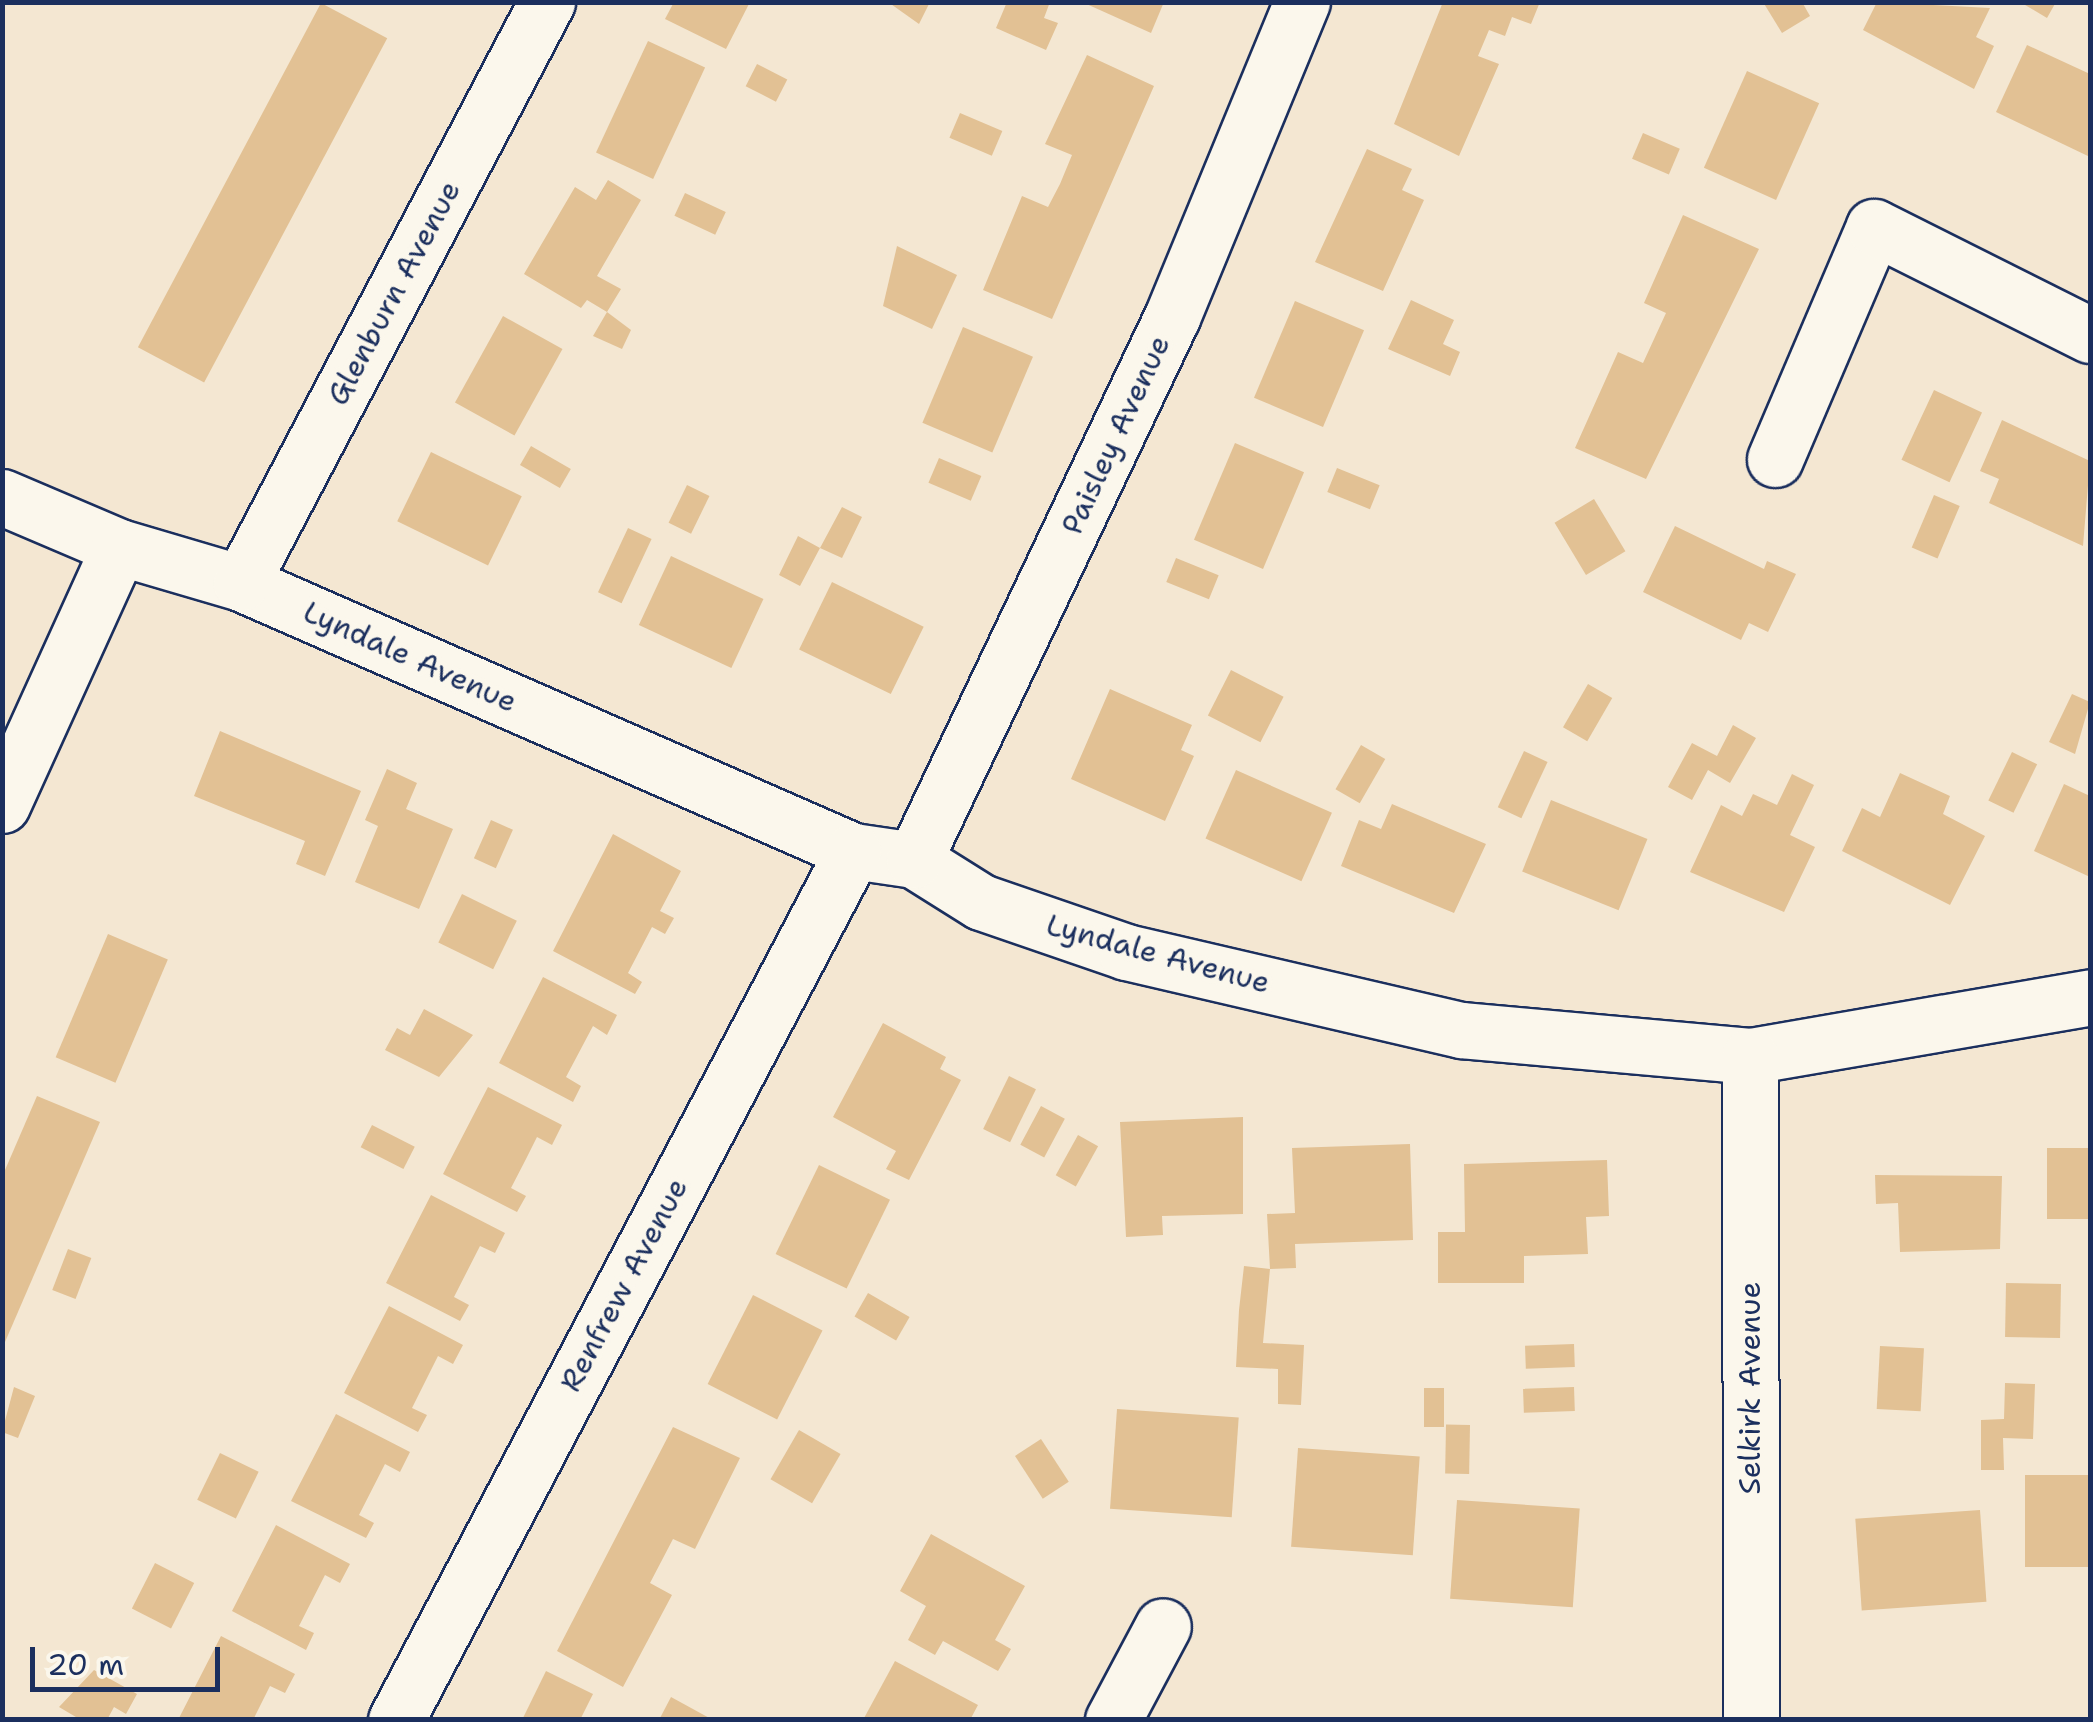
<!DOCTYPE html>
<style>
body{margin:0}
#map{position:relative;width:2093px;height:1722px;overflow:hidden;background:#f4e7d2;font-family:"Shantell Sans",sans-serif}
div>[style]{position:absolute}
.building>*{inset:0;background:#e2c194;transform-origin:0 0}
.roads{filter:drop-shadow(2px 0 #1b2f5e) drop-shadow(-2px 0 #1b2f5e) drop-shadow(0 2px #1b2f5e) drop-shadow(0 -2px #1b2f5e)}
.minor>*{height:55px;margin:-27.5px;padding:0 27.5px;transform-origin:27.5px;border-radius:27.5px;background:#fbf7ec}
span{translate:-50% -50%;white-space:nowrap;text-align:center;line-height:1.15;-webkit-text-stroke:10px #fbf7ec;paint-order:stroke}
.street-label{font-size:30px;color:#1b2f5e}
.frame{position:absolute;inset:0;border:5px solid #1b2f5e;pointer-events:none}
.scale{position:absolute;left:30px;top:1647px;width:190px;height:45px;box-sizing:border-box;border:5px solid #1b2f5e;border-top:0;padding-left:12px;font-size:30px;line-height:35px;white-space:nowrap;color:#1b2f5e;-webkit-text-stroke:8px #fbf7ec;paint-order:stroke}
</style>
<div id="map">
<div class="building">
<i style="clip-path:polygon(674px 2px,750px 2px,726px 49px,665px 19px)"></i>
<i style="clip-path:polygon(888px 2px,930px 2px,919px 24px)"></i>
<i style="clip-path:polygon(1007px 2px,1050px 2px,1044px 18px,1058px 23px,1046px 50px,996px 28px)"></i>
<i style="clip-path:polygon(1082px 2px,1164px 2px,1151px 33px)"></i>
<i style="clip-path:polygon(1443px 2px,1540px 2px,1531px 24px,1512px 17px,1505px 36px,1489px 30px,1478px 56px,1499px 64px,1459px 156px,1394px 124px)"></i>
<i style="clip-path:polygon(1763px 2px,1802px 2px,1810px 16px,1782px 33px)"></i>
<i style="clip-path:polygon(1877px 2px,1990px 8px,1976px 37px,1994px 46px,1974px 89px,1863px 30px)"></i>
<i style="clip-path:polygon(2020px 2px,2056px 2px,2047px 18px)"></i>
<i style="left:321px;top:3px;width:75px;height:390px;rotate:28deg"></i>
<i style="left:648px;top:41px;width:63px;height:123px;rotate:25deg"></i>
<i style="clip-path:polygon(2027px 45px,2090px 74px,2090px 157px,1996px 112px)"></i>
<i style="clip-path:polygon(1087px 55px,1154px 86px,1052px 319px,983px 290px,1022px 196px,1048px 207px,1060px 184px,1072px 155px,1045px 144px)"></i>
<i style="left:757px;top:64px;width:34px;height:25px;rotate:27deg"></i>
<i style="left:1747px;top:71px;width:79px;height:106px;rotate:24deg"></i>
<i style="left:960px;top:113px;width:46px;height:27px;rotate:23deg"></i>
<i style="left:1643px;top:133px;width:40px;height:28px;rotate:23deg"></i>
<i style="clip-path:polygon(1367px 149px,1412px 169px,1402px 190px,1424px 200px,1383px 291px,1315px 262px)"></i>
<i style="clip-path:polygon(608px 180px,641px 200px,597px 276px,621px 289px,607px 312px,587px 300px,581px 308px,524px 274px,575px 187px,596px 200px)"></i>
<i style="left:685px;top:193px;width:45px;height:25px;rotate:25deg"></i>
<i style="clip-path:polygon(1683px 215px,1759px 249px,1646px 479px,1575px 448px,1618px 352px,1643px 363px,1666px 313px,1644px 303px)"></i>
<i style="clip-path:polygon(897px 246px,957px 275px,932px 329px,883px 306px)"></i>
<i style="clip-path:polygon(1411px 300px,1454px 320px,1443px 344px,1460px 352px,1450px 376px,1388px 349px)"></i>
<i style="left:1295px;top:301px;width:75px;height:105px;rotate:23deg"></i>
<i style="clip-path:polygon(607px 312px,631px 330px,622px 349px,593px 336px)"></i>
<i style="left:503px;top:316px;width:68px;height:99px;rotate:29deg"></i>
<i style="left:963px;top:327px;width:76px;height:104px;rotate:23deg"></i>
<i style="left:1934px;top:390px;width:53px;height:77px;rotate:25deg"></i>
<i style="clip-path:polygon(2002px 420px,2090px 461px,2083px 546px,1989px 503px,1999px 479px,1980px 471px)"></i>
<i style="left:1235px;top:443px;width:75px;height:105px;rotate:23deg"></i>
<i style="left:531px;top:446px;width:46px;height:22px;rotate:30deg"></i>
<i style="left:431px;top:452px;width:101px;height:77px;rotate:26deg"></i>
<i style="left:939px;top:458px;width:46px;height:27px;rotate:23deg"></i>
<i style="left:1337px;top:468px;width:46px;height:26px;rotate:22deg"></i>
<i style="left:687px;top:485px;width:25px;height:42px;rotate:26deg"></i>
<i style="left:1934px;top:495px;width:28px;height:57px;rotate:23deg"></i>
<i style="left:1594px;top:499px;width:61px;height:46px;rotate:59deg"></i>
<i style="clip-path:polygon(842px 507px,862px 517px,842px 558px,820px 548px,800px 586px,779px 575px,798px 536px,820px 548px)"></i>
<i style="clip-path:polygon(1675px 526px,1764px 569px,1767px 561px,1796px 574px,1768px 632px,1749px 623px,1741px 640px,1643px 592px)"></i>
<i style="left:628px;top:528px;width:26px;height:71px;rotate:25deg"></i>
<i style="left:671px;top:556px;width:102px;height:76px;rotate:25deg"></i>
<i style="left:1176px;top:558px;width:46px;height:26px;rotate:22deg"></i>
<i style="left:832px;top:582px;width:102px;height:75px;rotate:26deg"></i>
<i style="left:1231px;top:670px;width:59px;height:51px;rotate:27deg"></i>
<i style="left:1588px;top:684px;width:28px;height:50px;rotate:30deg"></i>
<i style="clip-path:polygon(1110px 689px,1192px 725px,1181px 750px,1194px 756px,1165px 821px,1071px 779px)"></i>
<i style="clip-path:polygon(2072px 694px,2090px 702px,2075px 754px,2049px 742px)"></i>
<i style="clip-path:polygon(1733px 725px,1756px 738px,1730px 783px,1708px 770px,1692px 800px,1668px 787px,1692px 743px,1717px 756px)"></i>
<i style="clip-path:polygon(220px 731px,361px 791px,325px 876px,296px 864px,305px 841px,194px 796px)"></i>
<i style="left:1361px;top:745px;width:28px;height:51px;rotate:30deg"></i>
<i style="left:1524px;top:751px;width:26px;height:62px;rotate:25deg"></i>
<i style="left:2012px;top:752px;width:28px;height:54px;rotate:26deg"></i>
<i style="clip-path:polygon(387px 769px,417px 783px,406px 809px,453px 829px,419px 909px,355px 882px,378px 826px,365px 820px)"></i>
<i style="left:1236px;top:770px;width:105px;height:75px;rotate:24deg"></i>
<i style="clip-path:polygon(1900px 773px,1950px 796px,1943px 814px,1985px 836px,1950px 905px,1842px 851px,1862px 808px,1880px 817px)"></i>
<i style="clip-path:polygon(1792px 774px,1814px 785px,1790px 835px,1815px 847px,1784px 912px,1690px 872px,1721px 805px,1742px 816px,1753px 794px,1777px 805px)"></i>
<i style="clip-path:polygon(2064px 784px,2090px 796px,2090px 877px,2034px 851px)"></i>
<i style="left:1551px;top:800px;width:104px;height:77px;rotate:22deg"></i>
<i style="clip-path:polygon(1392px 804px,1486px 844px,1454px 913px,1341px 866px,1359px 820px,1381px 829px)"></i>
<i style="left:491px;top:820px;width:24px;height:42px;rotate:24deg"></i>
<i style="clip-path:polygon(613px 834px,681px 871px,660px 911px,674px 918px,665px 934px,652px 927px,628px 973px,642px 982px,635px 994px,553px 951px)"></i>
<i style="left:462px;top:894px;width:61px;height:54px;rotate:26deg"></i>
<i style="left:108px;top:934px;width:65px;height:134px;rotate:23deg"></i>
<i style="clip-path:polygon(543px 977px,617px 1015px,607px 1035px,593px 1026px,566px 1077px,581px 1086px,573px 1102px,499px 1063px)"></i>
<i style="clip-path:polygon(424px 1009px,473px 1035px,439px 1077px,385px 1050px,397px 1028px,410px 1035px)"></i>
<i style="clip-path:polygon(883px 1023px,946px 1057px,940px 1069px,961px 1080px,909px 1180px,886px 1169px,896px 1151px,833px 1117px)"></i>
<i style="left:1009px;top:1076px;width:30px;height:59px;rotate:26deg"></i>
<i style="clip-path:polygon(488px 1087px,562px 1125px,552px 1145px,537px 1137px,526px 1159px,511px 1188px,526px 1196px,517px 1212px,443px 1174px)"></i>
<i style="clip-path:polygon(37px 1096px,100px 1122px,2px 1349px,2px 1177px)"></i>
<i style="left:1041px;top:1106px;width:27px;height:44px;rotate:28deg"></i>
<i style="clip-path:polygon(1243px 1117px,1243px 1214px,1162px 1216px,1163px 1235px,1126px 1237px,1120px 1122px)"></i>
<i style="left:372px;top:1125px;width:48px;height:25px;rotate:27deg"></i>
<i style="left:1078px;top:1135px;width:23px;height:46px;rotate:29deg"></i>
<i style="clip-path:polygon(1410px 1144px,1413px 1240px,1295px 1244px,1296px 1268px,1270px 1269px,1263px 1343px,1304px 1345px,1301px 1405px,1278px 1404px,1278px 1369px,1236px 1367px,1239px 1310px,1244px 1266px,1270px 1269px,1267px 1214px,1295px 1213px,1292px 1148px)"></i>
<i style="left:2047px;top:1148px;width:43px;height:71px"></i>
<i style="clip-path:polygon(1607px 1160px,1609px 1216px,1586px 1217px,1588px 1254px,1524px 1256px,1524px 1283px,1438px 1283px,1438px 1232px,1465px 1232px,1464px 1164px)"></i>
<i style="left:819px;top:1165px;width:79px;height:99px;rotate:26deg"></i>
<i style="clip-path:polygon(1875px 1175px,2002px 1176px,2000px 1249px,1900px 1252px,1898px 1203px,1876px 1204px)"></i>
<i style="clip-path:polygon(431px 1195px,505px 1233px,495px 1253px,480px 1246px,454px 1297px,469px 1305px,460px 1321px,386px 1283px)"></i>
<i style="left:68px;top:1249px;width:25px;height:44px;rotate:21deg"></i>
<i style="left:2006px;top:1283px;width:55px;height:54px;rotate:1deg"></i>
<i style="left:868px;top:1293px;width:48px;height:27px;rotate:30deg"></i>
<i style="left:753px;top:1295px;width:78px;height:100px;rotate:27deg"></i>
<i style="clip-path:polygon(389px 1306px,463px 1345px,453px 1364px,438px 1356px,412px 1408px,427px 1415px,418px 1432px,344px 1393px)"></i>
<i style="left:1574px;top:1344px;width:23px;height:49px;rotate:88deg"></i>
<i style="left:1880px;top:1346px;width:44px;height:63px;rotate:3deg"></i>
<i style="clip-path:polygon(2005px 1383px,2035px 1384px,2033px 1439px,2003px 1438px,2004px 1470px,1981px 1470px,1981px 1420px,2004px 1419px)"></i>
<i style="clip-path:polygon(14px 1387px,35px 1396px,18px 1438px,2px 1432px)"></i>
<i style="left:1574px;top:1387px;width:24px;height:51px;rotate:88deg"></i>
<i style="left:1424px;top:1388px;width:20px;height:39px"></i>
<i style="left:1117px;top:1409px;width:122px;height:100px;rotate:4deg"></i>
<i style="clip-path:polygon(336px 1414px,410px 1452px,400px 1472px,385px 1464px,359px 1515px,374px 1523px,366px 1538px,291px 1501px)"></i>
<i style="left:1470px;top:1425px;width:49px;height:24px;rotate:91deg"></i>
<i style="clip-path:polygon(673px 1427px,740px 1458px,695px 1549px,673px 1539px,650px 1583px,672px 1595px,623px 1687px,557px 1651px)"></i>
<i style="left:799px;top:1430px;width:48px;height:57px;rotate:30deg"></i>
<i style="left:1041px;top:1439px;width:51px;height:31px;rotate:57deg"></i>
<i style="left:1298px;top:1448px;width:122px;height:99px;rotate:4deg"></i>
<i style="left:220px;top:1453px;width:43px;height:52px;rotate:26deg"></i>
<i style="left:2090px;top:1475px;width:92px;height:65px;rotate:90deg"></i>
<i style="left:1457px;top:1500px;width:123px;height:99px;rotate:4deg"></i>
<i style="left:1980px;top:1510px;width:92px;height:125px;rotate:86deg"></i>
<i style="clip-path:polygon(276px 1525px,350px 1564px,340px 1583px,325px 1575px,299px 1626px,314px 1633px,306px 1650px,232px 1611px)"></i>
<i style="clip-path:polygon(931px 1534px,1025px 1586px,995px 1640px,1011px 1649px,998px 1671px,943px 1641px,935px 1655px,908px 1640px,926px 1606px,900px 1591px)"></i>
<i style="left:155px;top:1563px;width:44px;height:51px;rotate:27deg"></i>
<i style="clip-path:polygon(221px 1636px,295px 1674px,285px 1693px,270px 1686px,253px 1720px,178px 1720px)"></i>
<i style="clip-path:polygon(895px 1661px,978px 1705px,970px 1720px,863px 1720px)"></i>
<i style="clip-path:polygon(94px 1670px,137px 1694px,126px 1714px,114px 1707px,107px 1720px,81px 1720px,59px 1707px)"></i>
<i style="clip-path:polygon(546px 1671px,593px 1694px,580px 1720px,522px 1720px)"></i>
<i style="clip-path:polygon(671px 1697px,713px 1720px,660px 1718px)"></i>
</div>
<div class="roads">
<div class="minor">
<i style="left:1775px;top:459px;width:252px;rotate:-66.9deg"></i>
<i style="left:1874px;top:227px;width:241px;rotate:26.6deg"></i>
<i style="left:2px;top:497px;width:127px;rotate:23.1deg"></i>
<i style="left:119px;top:547px;width:127px;rotate:16.4deg"></i>
<i style="left:241px;top:583px;width:668px;rotate:23.65deg"></i>
<i style="left:853px;top:851px;width:62px;rotate:8.4deg"></i>
<i style="left:914px;top:860px;width:79px;rotate:32.1deg"></i>
<i style="left:981px;top:902px;width:153px;rotate:19deg"></i>
<i style="left:1126px;top:952px;width:344px;rotate:13.1deg"></i>
<i style="left:1461px;top:1030px;width:290px;rotate:5.1deg"></i>
<i style="left:1750px;top:1056px;width:345px;rotate:-9.8deg"></i>
<i style="left:241px;top:583px;width:657px;rotate:-62.23deg"></i>
<i style="left:2px;top:805px;width:283px;rotate:-65.6deg"></i>
<i style="left:914px;top:860px;width:601px;rotate:-64.59deg"></i>
<i style="left:1172px;top:317px;width:341px;rotate:-67.6deg"></i>
<i style="left:1750px;top:1056px;width:664px;rotate:89.91deg"></i>
<i style="left:396px;top:1720px;width:982px;rotate:-62.26deg"></i>
<i style="left:1113px;top:1720px;width:106px;rotate:-62deg"></i>
</div>
</div>
<div class="street-label">
<span style="left:394px;top:293px;rotate:-62deg">Glenburn Avenue</span>
<span style="left:1116px;top:435px;rotate:-65deg">Paisley Avenue</span>
<span style="left:410px;top:657px;rotate:24deg">Lyndale Avenue</span>
<span style="left:1158px;top:954px;rotate:15deg">Lyndale Avenue</span>
<span style="left:624px;top:1285px;rotate:-62deg">Renfrew Avenue</span>
<span style="left:1750px;top:1388px;rotate:-90deg">Selkirk Avenue</span>
</div>
<div class="frame"></div>
<div class="scale">20 m</div>
</div>
